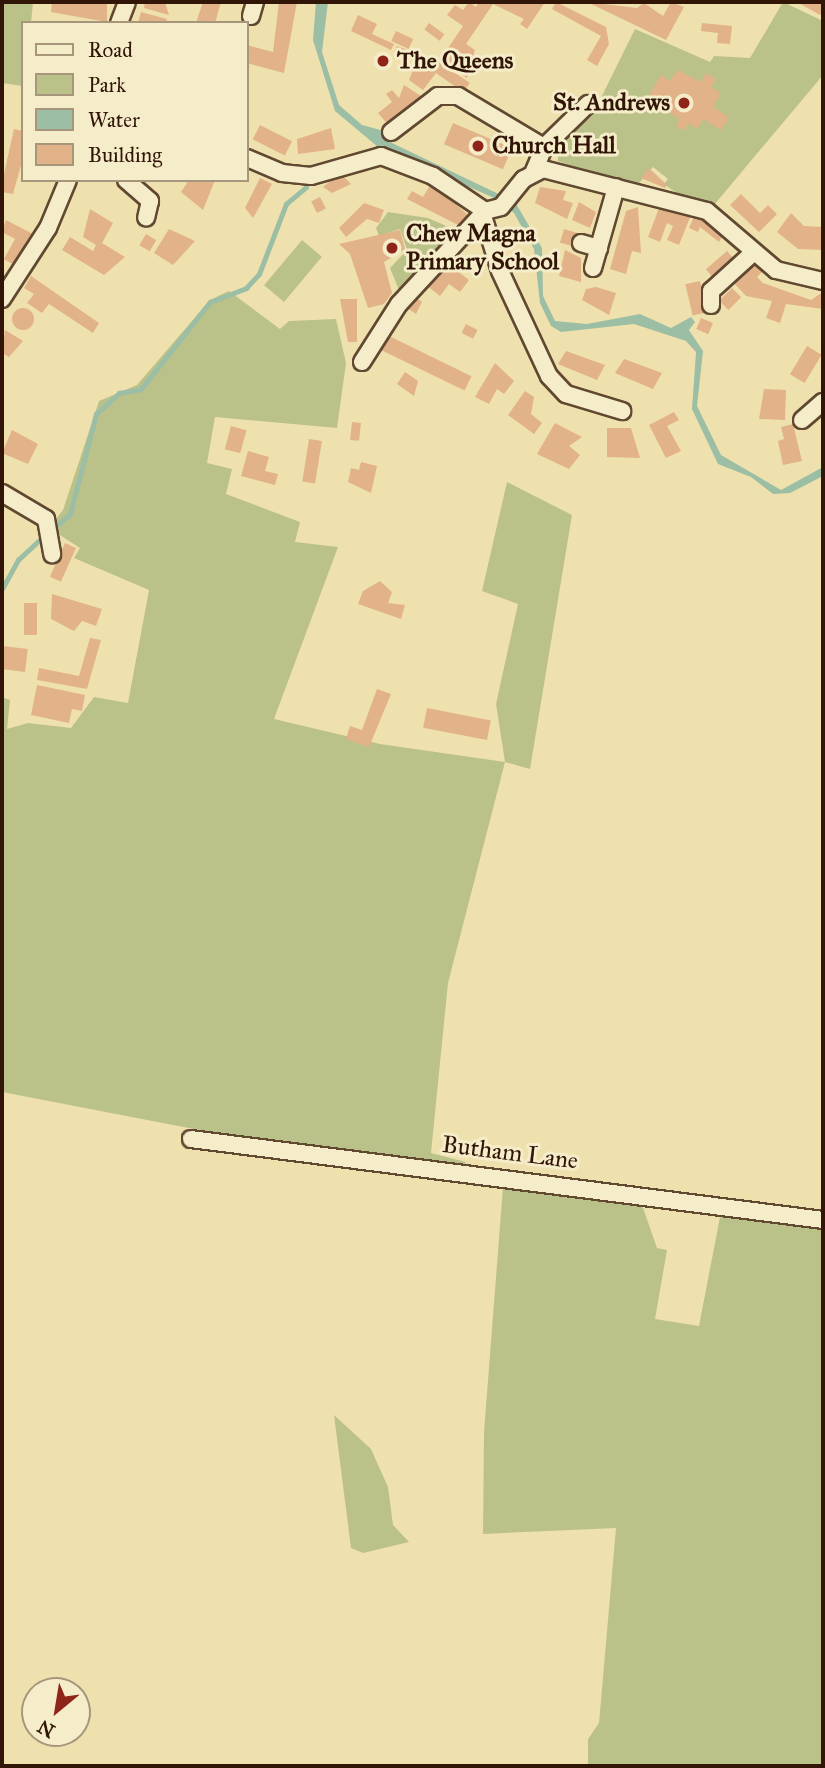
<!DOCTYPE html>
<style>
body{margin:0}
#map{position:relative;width:825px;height:1768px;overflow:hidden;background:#efe1ae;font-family:"IM FELL Great Primer",serif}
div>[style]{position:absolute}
.green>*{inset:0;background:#bbc289;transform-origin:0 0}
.water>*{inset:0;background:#9bbea5}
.stream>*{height:4.5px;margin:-2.25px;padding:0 2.25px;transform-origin:2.25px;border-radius:2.25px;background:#9bbea5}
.building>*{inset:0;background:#e2b288;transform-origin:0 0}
.round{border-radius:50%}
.roads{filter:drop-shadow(2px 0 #604831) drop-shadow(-2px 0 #604831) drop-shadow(0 2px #604831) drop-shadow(0 -2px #604831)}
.minor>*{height:16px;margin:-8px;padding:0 8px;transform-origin:8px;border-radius:8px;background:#f5ecca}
.dots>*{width:19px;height:19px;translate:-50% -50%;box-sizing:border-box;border:4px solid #f5ecca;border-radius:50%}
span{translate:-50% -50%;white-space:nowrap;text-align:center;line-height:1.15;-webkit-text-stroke:6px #f5ecca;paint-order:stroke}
.poi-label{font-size:24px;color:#311507;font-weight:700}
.left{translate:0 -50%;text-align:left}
.right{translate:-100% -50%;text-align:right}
.street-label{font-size:24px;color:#311507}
.frame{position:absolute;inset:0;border:4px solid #311507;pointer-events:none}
.legend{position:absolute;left:21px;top:21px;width:228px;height:161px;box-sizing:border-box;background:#f5ecca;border:2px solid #a7967c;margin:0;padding:9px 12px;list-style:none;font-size:21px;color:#311507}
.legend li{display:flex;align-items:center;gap:14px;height:35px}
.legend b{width:35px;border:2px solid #a7967c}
.north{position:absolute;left:21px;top:1677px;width:70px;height:70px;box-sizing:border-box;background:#f5ecca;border:2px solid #a7967c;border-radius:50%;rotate:210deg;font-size:19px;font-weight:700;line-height:28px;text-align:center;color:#311507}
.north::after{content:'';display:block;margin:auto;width:24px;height:32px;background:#8f2418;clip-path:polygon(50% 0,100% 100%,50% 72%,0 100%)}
</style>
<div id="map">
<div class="green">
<i style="clip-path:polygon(2px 2px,33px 2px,31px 23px,23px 23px,23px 86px,2px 83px)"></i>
<i style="clip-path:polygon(783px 2px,823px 21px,823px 75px,714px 205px,675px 199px,678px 194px,664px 184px,668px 179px,653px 167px,634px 189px,558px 161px,558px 144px,592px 116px,635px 29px,710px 62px,714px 56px,750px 58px)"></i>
<i style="clip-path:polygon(388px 212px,428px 218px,460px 232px,401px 295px,390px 268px,407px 250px,400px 229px,379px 236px,376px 228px)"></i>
<i style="left:302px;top:240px;width:26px;height:59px;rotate:40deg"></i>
<i style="clip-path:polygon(229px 291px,280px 329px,289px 321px,336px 319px,346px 363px,337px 428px,215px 417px,207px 463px,232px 469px,226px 494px,300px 522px,295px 542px,338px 547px,274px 719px,380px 744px,505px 762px,496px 704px,518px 604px,482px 591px,507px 482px,572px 515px,530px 769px,505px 762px,448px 983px,431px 1153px,466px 1162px,460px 1182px,272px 1159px,261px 1142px,2px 1092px,2px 697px,10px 700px,7px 729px,28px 723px,71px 728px,94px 697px,128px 703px,149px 590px,74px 558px,80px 548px,49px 528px,63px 510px,99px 401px,137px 385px,210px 300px)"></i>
<i style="clip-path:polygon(503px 1187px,642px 1205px,657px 1248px,667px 1250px,655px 1319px,699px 1326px,720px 1217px,823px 1227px,823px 1766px,588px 1766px,588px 1739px,599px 1723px,616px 1528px,483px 1534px,484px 1432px)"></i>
<i style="clip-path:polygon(334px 1415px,371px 1449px,388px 1487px,393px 1525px,409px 1542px,363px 1553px,351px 1548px)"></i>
</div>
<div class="water">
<i style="clip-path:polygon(316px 2px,328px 2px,322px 52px,339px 105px,362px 125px,384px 131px,392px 143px,515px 202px,542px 248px,543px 296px,555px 321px,587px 324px,640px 314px,671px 328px,691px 317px,695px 322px,689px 330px,703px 351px,697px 406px,721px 455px,781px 490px,823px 467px,823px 476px,790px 493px,773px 494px,751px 477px,718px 464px,692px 409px,696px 352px,686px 341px,634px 324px,561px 332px,551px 326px,540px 303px,534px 249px,514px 213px,492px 197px,378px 147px,335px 111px,313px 40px)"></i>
</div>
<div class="stream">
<i style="left:51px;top:530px;width:25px;rotate:-40deg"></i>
<i style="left:70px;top:514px;width:103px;rotate:-75.4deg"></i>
<i style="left:96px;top:414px;width:31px;rotate:-42deg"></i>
<i style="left:119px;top:393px;width:22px;rotate:-10deg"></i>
<i style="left:141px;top:389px;width:111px;rotate:-51.6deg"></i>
<i style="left:210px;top:302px;width:39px;rotate:-21deg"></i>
<i style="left:246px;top:288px;width:19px;rotate:-47deg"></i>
<i style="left:259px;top:274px;width:75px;rotate:-68.9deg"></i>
<i style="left:286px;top:204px;width:26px;rotate:-40deg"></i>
<i style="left:2px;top:589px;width:33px;rotate:-61deg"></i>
<i style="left:18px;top:560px;width:35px;rotate:-43deg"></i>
</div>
<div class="building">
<i style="clip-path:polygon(52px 2px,107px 3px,107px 22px,51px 12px)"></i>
<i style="clip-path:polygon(145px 2px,165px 2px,169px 15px,144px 8px)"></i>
<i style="clip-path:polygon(203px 2px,221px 2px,215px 23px,196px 23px)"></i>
<i style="clip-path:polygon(279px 2px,297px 2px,284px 73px,247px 63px,247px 45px,273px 52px)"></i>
<i style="clip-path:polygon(469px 2px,476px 7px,479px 2px,545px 2px,527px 29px,520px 24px,524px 19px,493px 4px,466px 44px,475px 50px,467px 78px,440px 60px,463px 26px,447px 15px,455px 5px,463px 10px)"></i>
<i style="clip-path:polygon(556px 2px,606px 27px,609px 44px,597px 66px,587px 60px,601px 36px,552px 9px)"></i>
<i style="clip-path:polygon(587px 2px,637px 8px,644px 3px,663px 16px,671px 2px,684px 7px,666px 40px)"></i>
<i style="clip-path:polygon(797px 2px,823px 2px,823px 10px,820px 15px)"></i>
<i style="clip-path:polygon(141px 12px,167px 19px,166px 23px,138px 23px)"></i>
<i style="clip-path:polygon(358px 15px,377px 24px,372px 34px,394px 44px,391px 50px,351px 31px)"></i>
<i style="left:429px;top:23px;width:19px;height:8px;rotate:36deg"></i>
<i style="clip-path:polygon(702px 23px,732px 26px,730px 44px,717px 43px,718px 33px,701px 31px)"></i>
<i style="left:396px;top:31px;width:19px;height:11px;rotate:25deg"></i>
<i style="clip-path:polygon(397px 46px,437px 61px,470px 83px,463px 92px,436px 73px,423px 90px,409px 80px,416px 62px,394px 52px)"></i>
<i style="clip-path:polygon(677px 70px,701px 82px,706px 73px,716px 79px,711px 87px,721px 93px,713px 107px,729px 117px,721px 130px,703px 119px,697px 129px,688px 123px,684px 131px,676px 126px,680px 119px,647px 99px,661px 75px,670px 81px)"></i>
<i style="clip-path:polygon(404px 85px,424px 98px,389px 126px,378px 113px,392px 102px,386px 94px,392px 90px,399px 98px)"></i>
<i style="left:453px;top:123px;width:64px;height:23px;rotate:23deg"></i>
<i style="left:260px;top:125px;width:36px;height:16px;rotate:27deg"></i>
<i style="clip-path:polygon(331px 128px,335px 149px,298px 154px,297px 139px)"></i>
<i style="clip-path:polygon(14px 129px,23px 131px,23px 158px,13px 194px,2px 192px,2px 183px)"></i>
<i style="clip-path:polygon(649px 168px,667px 185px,665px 188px,641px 178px)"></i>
<i style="clip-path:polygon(340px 173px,351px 184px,332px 193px,323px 187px)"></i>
<i style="clip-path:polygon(260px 178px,272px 184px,253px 218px,245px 208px)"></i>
<i style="clip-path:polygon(189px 180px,215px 180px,203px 210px,181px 192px)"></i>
<i style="clip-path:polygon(432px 182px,471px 218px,462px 227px,407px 199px,412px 191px,423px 197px)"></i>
<i style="clip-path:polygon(540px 187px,566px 191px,563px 200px,573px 203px,567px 219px,535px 203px)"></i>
<i style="clip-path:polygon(741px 194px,760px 213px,768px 205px,777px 214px,759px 232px,730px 205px)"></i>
<i style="left:320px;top:197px;width:13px;height:10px;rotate:63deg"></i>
<i style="clip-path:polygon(579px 202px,596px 212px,590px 228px,572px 220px)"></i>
<i style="clip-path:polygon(364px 203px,384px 210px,379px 223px,367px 219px,346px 237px,339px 228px)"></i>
<i style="clip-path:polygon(661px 203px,691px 215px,679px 245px,667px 240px,673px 226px,667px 223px,660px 242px,648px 237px)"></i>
<i style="clip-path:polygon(638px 207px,641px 253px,632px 251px,626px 274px,610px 269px,626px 211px)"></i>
<i style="clip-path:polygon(90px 209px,113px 223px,102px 243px,125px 257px,104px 275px,62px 250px,70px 237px,93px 251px,96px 245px,83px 237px)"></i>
<i style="clip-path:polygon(696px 212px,725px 230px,719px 242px,700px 227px,698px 232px,689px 228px)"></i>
<i style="clip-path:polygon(791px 213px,804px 226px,823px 227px,823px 250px,798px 249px,777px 232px)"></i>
<i style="clip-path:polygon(6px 220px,33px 234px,16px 266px,4px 259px,15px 239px,2px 232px)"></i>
<i style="clip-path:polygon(169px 229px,195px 241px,173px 265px,154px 253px)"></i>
<i style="left:564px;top:229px;width:14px;height:14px;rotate:17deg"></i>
<i style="clip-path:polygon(400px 230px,405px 249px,384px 262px,392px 293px,384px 304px,368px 308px,350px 254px,339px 244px)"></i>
<i style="left:146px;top:234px;width:12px;height:13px;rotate:31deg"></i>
<i style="clip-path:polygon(565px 250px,581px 258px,581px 282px,559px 276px)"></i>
<i style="left:727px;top:251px;width:11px;height:28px;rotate:49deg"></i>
<i style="clip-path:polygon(755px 260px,764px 270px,757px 277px,763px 283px,811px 300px,823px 292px,823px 309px,786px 304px,780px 323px,766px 318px,772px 301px,746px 296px,733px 282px)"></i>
<i style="clip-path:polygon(444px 261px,469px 280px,460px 292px,449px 284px,440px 296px,426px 285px)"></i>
<i style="clip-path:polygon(31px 276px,99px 323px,93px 333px,49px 304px,42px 313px,27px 303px,34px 294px,24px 288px)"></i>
<i style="left:700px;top:281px;width:32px;height:15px;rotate:77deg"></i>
<i style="clip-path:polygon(596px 287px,616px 293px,609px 315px,582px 300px,586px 289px)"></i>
<i style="left:732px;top:288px;width:13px;height:18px;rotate:45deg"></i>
<i style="clip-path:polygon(414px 296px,422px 302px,416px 314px,404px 306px)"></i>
<i style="clip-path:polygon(340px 299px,357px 299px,357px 342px,348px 342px)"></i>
<i class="round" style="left:12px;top:308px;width:22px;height:22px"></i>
<i style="left:701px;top:318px;width:13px;height:12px;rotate:23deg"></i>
<i style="left:466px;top:324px;width:13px;height:10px;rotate:27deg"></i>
<i style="clip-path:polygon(5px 330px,23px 341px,9px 357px,2px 353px)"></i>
<i style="left:387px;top:335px;width:94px;height:16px;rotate:26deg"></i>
<i style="left:807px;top:346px;width:17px;height:33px;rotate:31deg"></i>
<i style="clip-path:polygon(566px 351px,605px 365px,597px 380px,558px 364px)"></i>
<i style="clip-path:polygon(624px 359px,662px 373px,653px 389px,615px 373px)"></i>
<i style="clip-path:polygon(495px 363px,514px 381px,504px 394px,497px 389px,489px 404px,475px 397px)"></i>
<i style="clip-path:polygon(405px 372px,418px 381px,414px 396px,397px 384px)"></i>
<i style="clip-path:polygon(764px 389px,786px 390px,785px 420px,759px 419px)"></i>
<i style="clip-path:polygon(525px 391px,534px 397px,531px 414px,542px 423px,534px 434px,508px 415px)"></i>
<i style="clip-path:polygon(674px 412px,679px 420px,667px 426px,681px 451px,666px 458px,649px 425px)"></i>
<i style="left:352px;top:422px;width:9px;height:18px;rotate:6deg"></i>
<i style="clip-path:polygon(555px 423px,582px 437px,569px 446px,580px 455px,569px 469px,537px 454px)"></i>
<i style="clip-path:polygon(793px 424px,802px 461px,783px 465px,778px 441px,784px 439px,781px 427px)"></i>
<i style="left:231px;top:426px;width:16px;height:24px;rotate:15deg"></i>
<i style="clip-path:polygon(607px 428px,631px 428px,640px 458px,607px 457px)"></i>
<i style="clip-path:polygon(12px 430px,38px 444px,28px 464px,2px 453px)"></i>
<i style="left:309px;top:439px;width:13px;height:43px;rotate:9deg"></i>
<i style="clip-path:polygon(248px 451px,269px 457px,265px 471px,278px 474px,275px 485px,241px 476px)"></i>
<i style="clip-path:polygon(361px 462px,377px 466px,371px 493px,348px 482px,351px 468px,359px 470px)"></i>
<i style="left:65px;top:543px;width:12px;height:37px;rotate:24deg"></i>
<i style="clip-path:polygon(380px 581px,392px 592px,388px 603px,405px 605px,401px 619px,358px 604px,363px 591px)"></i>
<i style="clip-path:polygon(52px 594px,102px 609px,96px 626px,82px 621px,74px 631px,51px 619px)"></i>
<i style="left:37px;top:603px;width:32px;height:13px;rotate:90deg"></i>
<i style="clip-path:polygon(90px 638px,101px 640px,87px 689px,37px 680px,39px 668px,79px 676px)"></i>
<i style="left:3px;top:646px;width:25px;height:23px;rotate:7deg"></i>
<i style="clip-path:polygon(37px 685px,85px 695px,82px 711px,72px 709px,69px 723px,31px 715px)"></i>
<i style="clip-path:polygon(377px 689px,391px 694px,369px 747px,346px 739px,350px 726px,362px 730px)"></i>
<i style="left:427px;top:708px;width:65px;height:20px;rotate:11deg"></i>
</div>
<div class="roads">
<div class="minor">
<i style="left:251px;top:16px;width:15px;rotate:-74deg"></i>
<i style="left:119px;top:23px;width:22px;rotate:-69deg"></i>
<i style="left:391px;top:132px;width:59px;rotate:-37.5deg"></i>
<i style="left:438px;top:96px;width:20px"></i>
<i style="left:458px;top:96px;width:100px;rotate:30.7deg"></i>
<i style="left:247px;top:158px;width:38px;rotate:23deg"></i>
<i style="left:282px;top:173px;width:29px;rotate:6deg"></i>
<i style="left:311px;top:176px;width:73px;rotate:-15.9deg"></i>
<i style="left:381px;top:156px;width:56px;rotate:21deg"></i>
<i style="left:433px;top:176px;width:63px;rotate:33.9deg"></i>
<i style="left:534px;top:171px;width:26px;rotate:-67deg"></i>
<i style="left:544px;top:147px;width:62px;rotate:-44.3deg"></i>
<i style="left:126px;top:180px;width:32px;rotate:41deg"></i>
<i style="left:150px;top:201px;width:17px;rotate:103deg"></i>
<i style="left:485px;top:211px;width:16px;rotate:-14deg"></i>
<i style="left:501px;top:207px;width:36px;rotate:-51deg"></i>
<i style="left:524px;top:179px;width:21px;rotate:-28deg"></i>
<i style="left:543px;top:169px;width:169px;rotate:14.4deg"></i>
<i style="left:707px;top:211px;width:91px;rotate:40.5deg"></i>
<i style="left:776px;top:270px;width:48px;rotate:13.2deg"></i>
<i style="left:484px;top:219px;width:54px;rotate:72.9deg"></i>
<i style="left:500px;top:271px;width:116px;rotate:65deg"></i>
<i style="left:549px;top:376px;width:25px;rotate:47deg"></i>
<i style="left:566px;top:394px;width:59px;rotate:16.9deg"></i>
<i style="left:581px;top:243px;width:19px;rotate:16deg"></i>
<i style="left:593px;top:268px;width:84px;rotate:-74.1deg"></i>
<i style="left:2px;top:299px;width:85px;rotate:-57.1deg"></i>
<i style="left:48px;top:228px;width:52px;rotate:-67.4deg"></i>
<i style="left:711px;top:305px;width:14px;rotate:-90deg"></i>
<i style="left:711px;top:291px;width:58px;rotate:-42.2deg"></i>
<i style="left:362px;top:362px;width:69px;rotate:-57.5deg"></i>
<i style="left:399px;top:304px;width:127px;rotate:-47.2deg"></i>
<i style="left:802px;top:420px;width:28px;rotate:-41deg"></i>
<i style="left:2px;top:493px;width:51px;rotate:30.6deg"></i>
<i style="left:46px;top:519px;width:36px;rotate:80deg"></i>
<i style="left:191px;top:1139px;width:637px;rotate:7.3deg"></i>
</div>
</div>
<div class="dots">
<i style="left:383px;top:61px;background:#8f2418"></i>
<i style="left:684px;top:103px;background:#8f2418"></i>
<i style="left:478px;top:146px;background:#8f2418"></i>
<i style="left:392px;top:248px;background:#8f2418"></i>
</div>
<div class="poi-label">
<span class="left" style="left:397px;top:61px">The Queens</span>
<span class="right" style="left:670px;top:103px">St. Andrews</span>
<span class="left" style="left:492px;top:146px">Church Hall</span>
<span class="left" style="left:406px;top:248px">Chew Magna<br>Primary School</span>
</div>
<div class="street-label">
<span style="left:510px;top:1153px;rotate:7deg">Butham Lane</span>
</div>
<div class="frame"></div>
<ul class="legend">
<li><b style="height:9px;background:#f5ecca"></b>Road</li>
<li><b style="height:19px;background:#bbc289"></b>Park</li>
<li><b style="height:19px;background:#9bbea5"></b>Water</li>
<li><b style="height:19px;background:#e2b288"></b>Building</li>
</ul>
<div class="north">N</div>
</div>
